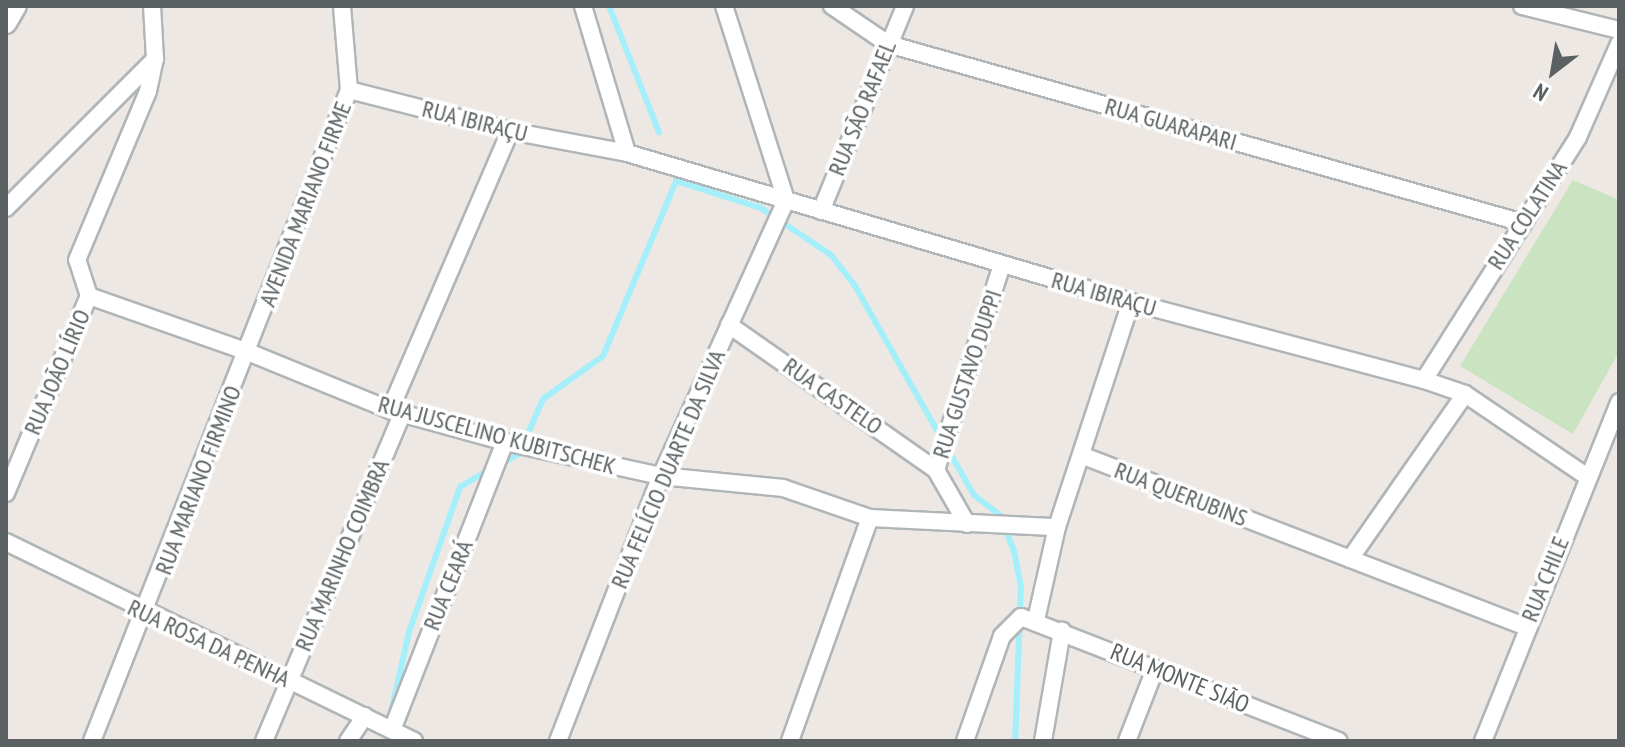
<!DOCTYPE html>
<meta charset="utf-8">
<style>
body{margin:0}
#map{position:relative;width:1625px;height:747px;overflow:hidden;background:#ede8e3;font-family:"PT Sans Narrow",sans-serif}
div>[style]{position:absolute}
.green>*{inset:0;background:#cae3c0}
.stream>*{height:6px;margin:-3px;padding:0 3px;transform-origin:3px;border-radius:3px;background:#a5effb}
.roads{filter:drop-shadow(2px 0 #b0b5b7) drop-shadow(-2px 0 #b0b5b7) drop-shadow(0 2px #b0b5b7) drop-shadow(0 -2px #b0b5b7)}
.minor>*{height:16px;margin:-8px;padding:0 8px;transform-origin:8px;border-radius:8px;background:#fff}
.tertiary>*{height:20px;margin:-10px;padding:0 10px;transform-origin:10px;border-radius:10px;background:#fff}
span{translate:-50% -50%;white-space:nowrap;text-align:center;line-height:1.15;-webkit-text-stroke:7px #fff;paint-order:stroke}
.street-label{font-size:24px;color:#5b6163}
.frame{position:absolute;inset:0;border:8px solid #5b6163;pointer-events:none}
.north{position:absolute;left:1513px;top:32px;width:80px;height:80px;-webkit-text-stroke:6px #fff;paint-order:stroke;rotate:211deg;font-size:22px;font-weight:700;line-height:32px;text-align:center;color:#5b6163}
.north::after{content:'';display:block;margin:auto;width:28px;height:36px;background:#5b6163;clip-path:polygon(50% 0,100% 100%,50% 72%,0 100%)}
</style>
<div id="map">
<div class="green">
<i style="clip-path:polygon(1573px 180px,1619px 200px,1619px 352px,1573px 434px,1460px 366px)"></i>
</div>
<div class="stream">
<i style="left:609px;top:6px;width:136px;rotate:68.4deg"></i>
<i style="left:676px;top:181px;width:89px;rotate:17.6deg"></i>
<i style="left:761px;top:208px;width:84px;rotate:33.9deg"></i>
<i style="left:831px;top:255px;width:39px;rotate:52deg"></i>
<i style="left:855px;top:286px;width:176px;rotate:60.4deg"></i>
<i style="left:947px;top:448px;width:54px;rotate:60.1deg"></i>
<i style="left:974px;top:495px;width:33px;rotate:38deg"></i>
<i style="left:1000px;top:515px;width:39px;rotate:69deg"></i>
<i style="left:1014px;top:551px;width:37px;rotate:79deg"></i>
<i style="left:1021px;top:587px;width:154px;rotate:92.2deg"></i>
<i style="left:500px;top:464px;width:21px;rotate:-28deg"></i>
<i style="left:519px;top:454px;width:60px;rotate:-66.4deg"></i>
<i style="left:543px;top:399px;width:74px;rotate:-35.6deg"></i>
<i style="left:603px;top:356px;width:192px;rotate:-67.3deg"></i>
<i style="left:391px;top:713px;width:83px;rotate:-77.5deg"></i>
<i style="left:409px;top:632px;width:154px;rotate:-70.6deg"></i>
<i style="left:460px;top:487px;width:35px;rotate:-31deg"></i>
</div>
<div class="roads">
<div class="minor">
<i style="left:583px;top:6px;width:153px;rotate:73.3deg"></i>
<i style="left:832px;top:6px;width:68px;rotate:34.2deg"></i>
<i style="left:888px;top:44px;width:657px;rotate:15.73deg"></i>
<i style="left:1522px;top:6px;width:100px;rotate:13.9deg"></i>
<i style="left:349px;top:90px;width:166px;rotate:14.3deg"></i>
<i style="left:510px;top:131px;width:119px;rotate:10.6deg"></i>
<i style="left:627px;top:153px;width:526px;rotate:16.47deg"></i>
<i style="left:1131px;top:302px;width:303px;rotate:14.9deg"></i>
<i style="left:1424px;top:380px;width:43px;rotate:18.9deg"></i>
<i style="left:1465px;top:394px;width:146px;rotate:34.1deg"></i>
<i style="left:6px;top:208px;width:211px;rotate:-45deg"></i>
<i style="left:821px;top:211px;width:222px;rotate:-67.7deg"></i>
<i style="left:89px;top:296px;width:169px;rotate:19.4deg"></i>
<i style="left:248px;top:352px;width:153px;rotate:22.2deg"></i>
<i style="left:390px;top:410px;width:119px;rotate:15.5deg"></i>
<i style="left:505px;top:442px;width:160px;rotate:12.3deg"></i>
<i style="left:661px;top:476px;width:123px;rotate:5.6deg"></i>
<i style="left:783px;top:488px;width:92px;rotate:19deg"></i>
<i style="left:870px;top:518px;width:187px;rotate:2.8deg"></i>
<i style="left:89px;top:296px;width:38px;rotate:-108deg"></i>
<i style="left:77px;top:260px;width:183px;rotate:-67.2deg"></i>
<i style="left:148px;top:91px;width:33px;rotate:-78deg"></i>
<i style="left:155px;top:59px;width:53px;rotate:-93.2deg"></i>
<i style="left:729px;top:325px;width:253px;rotate:35deg"></i>
<i style="left:1424px;top:380px;width:288px;rotate:-57.6deg"></i>
<i style="left:1578px;top:137px;width:102px;rotate:-66.2deg"></i>
<i style="left:390px;top:410px;width:304px;rotate:-66.7deg"></i>
<i style="left:1081px;top:455px;width:477px;rotate:21.1deg"></i>
<i style="left:6px;top:493px;width:214px;rotate:-67.2deg"></i>
<i style="left:967px;top:524px;width:62px;rotate:-119.9deg"></i>
<i style="left:936px;top:470px;width:216px;rotate:-72.2deg"></i>
<i style="left:6px;top:542px;width:454px;rotate:26deg"></i>
<i style="left:1350px;top:559px;width:201px;rotate:-55.1deg"></i>
<i style="left:1036px;top:620px;width:95px;rotate:-77.3deg"></i>
<i style="left:1057px;top:527px;width:237px;rotate:-71.8deg"></i>
<i style="left:392px;top:730px;width:309px;rotate:-68.6deg"></i>
<i style="left:92px;top:741px;width:700px;rotate:-68.46deg"></i>
<i style="left:349px;top:90px;width:84px;rotate:-94.8deg"></i>
<i style="left:264px;top:741px;width:355px;rotate:-67.1deg"></i>
<i style="left:348px;top:741px;width:30px;rotate:-56deg"></i>
<i style="left:558px;top:741px;width:284px;rotate:-68.8deg"></i>
<i style="left:661px;top:476px;width:303px;rotate:-65.6deg"></i>
<i style="left:786px;top:200px;width:204px;rotate:-107.7deg"></i>
<i style="left:790px;top:741px;width:237px;rotate:-70.3deg"></i>
<i style="left:965px;top:741px;width:111px;rotate:-70.6deg"></i>
<i style="left:1002px;top:636px;width:27px;rotate:-45deg"></i>
<i style="left:1021px;top:617px;width:341px;rotate:21.3deg"></i>
<i style="left:1043px;top:741px;width:112px;rotate:-80.2deg"></i>
<i style="left:1127px;top:741px;width:77px;rotate:-68.7deg"></i>
<i style="left:1483px;top:741px;width:365px;rotate:-68.1deg"></i>
</div>
<div class="tertiary">
<i style="left:6px;top:23px;width:20px;rotate:-60deg"></i>
</div>
</div>
<div class="street-label">
<span style="left:862px;top:108px;rotate:-68deg">RUA SÃO RAFAEL</span>
<span style="left:475px;top:121px;rotate:14deg">RUA IBIRAÇU</span>
<span style="left:1171px;top:124px;rotate:16deg">RUA GUARAPARI</span>
<span style="left:305px;top:204px;rotate:-69deg">AVENIDA MARIANO FIRME</span>
<span style="left:1527px;top:215px;rotate:-57deg">RUA COLATINA</span>
<span style="left:1104px;top:294px;rotate:16deg">RUA IBIRAÇU</span>
<span style="left:57px;top:372px;rotate:-67deg">RUA JOÃO LÍRIO</span>
<span style="left:967px;top:374px;rotate:-72deg">RUA GUSTAVO DUPPI</span>
<span style="left:833px;top:396px;rotate:35deg">RUA CASTELO</span>
<span style="left:497px;top:435px;rotate:15deg">RUA JUSCELINO KUBITSCHEK</span>
<span style="left:668px;top:469px;rotate:-67deg">RUA FELÍCIO DUARTE DA SILVA</span>
<span style="left:198px;top:480px;rotate:-69deg">RUA MARIANO FIRMINO</span>
<span style="left:1181px;top:494px;rotate:21deg">RUA QUERUBINS</span>
<span style="left:342px;top:555px;rotate:-67deg">RUA MARINHO COIMBRA</span>
<span style="left:1545px;top:579px;rotate:-68deg">RUA CHILE</span>
<span style="left:448px;top:585px;rotate:-68deg">RUA CEARÁ</span>
<span style="left:209px;top:643px;rotate:25deg">RUA ROSA DA PENHA</span>
<span style="left:1180px;top:678px;rotate:22deg">RUA MONTE SIÃO</span>
</div>
<div class="frame"></div>
<div class="north">N</div>
</div>
